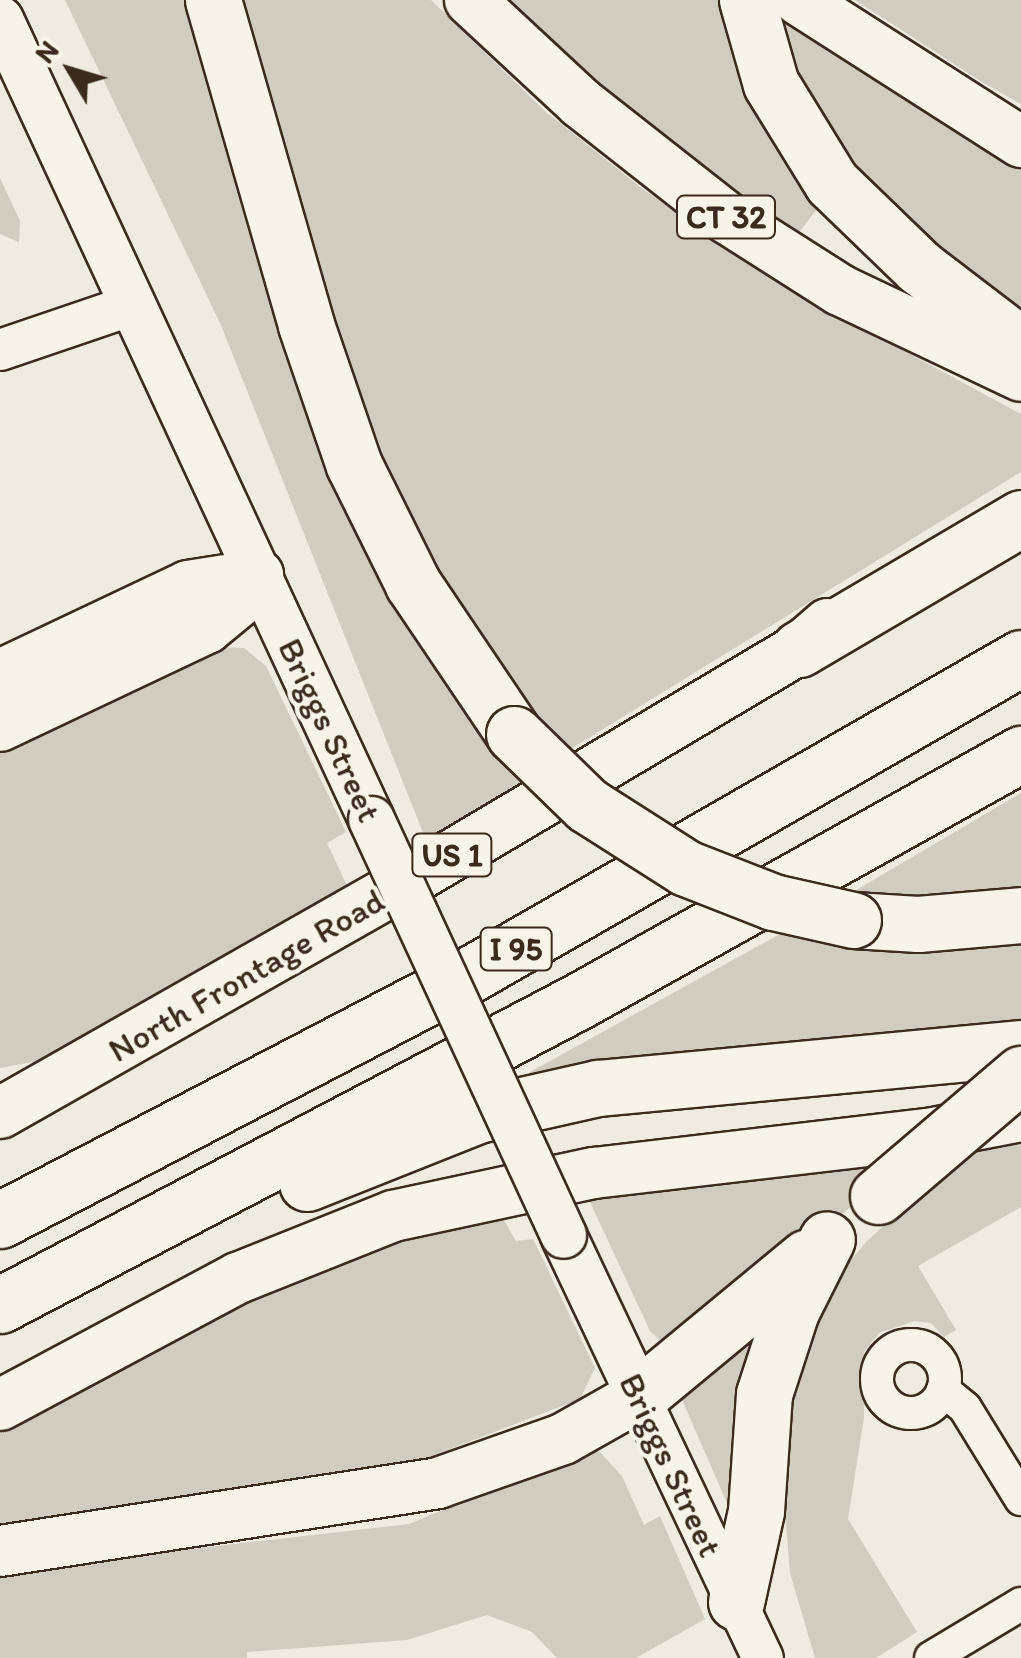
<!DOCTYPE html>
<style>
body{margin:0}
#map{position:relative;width:1021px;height:1658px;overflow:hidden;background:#efebe0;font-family:Itim,sans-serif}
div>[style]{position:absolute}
.green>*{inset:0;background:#d1cbc0}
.roads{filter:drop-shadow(2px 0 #3b2a1e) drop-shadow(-2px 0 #3b2a1e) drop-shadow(0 2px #3b2a1e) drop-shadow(0 -2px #3b2a1e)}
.minor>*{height:32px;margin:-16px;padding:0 16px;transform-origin:16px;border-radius:16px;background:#f7f3e8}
.minor>.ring{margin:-16px;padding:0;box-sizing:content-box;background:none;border:32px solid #f7f3e8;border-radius:50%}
.tertiary>*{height:40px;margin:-20px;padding:0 20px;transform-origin:20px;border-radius:20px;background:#f7f3e8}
.secondary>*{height:45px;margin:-22.5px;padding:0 22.5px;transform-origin:22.5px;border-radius:22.5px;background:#f7f3e8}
.primary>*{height:50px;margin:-25px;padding:0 25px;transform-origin:25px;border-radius:25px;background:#f7f3e8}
.motorway>*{height:55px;margin:-27.5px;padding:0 27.5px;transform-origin:27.5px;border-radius:27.5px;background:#f7f3e8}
.bridges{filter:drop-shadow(2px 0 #3b2a1e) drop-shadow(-2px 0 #3b2a1e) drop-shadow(0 2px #3b2a1e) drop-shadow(0 -2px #3b2a1e)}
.secondary-bridge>*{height:45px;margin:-22.5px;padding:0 22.5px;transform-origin:22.5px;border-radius:22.5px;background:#f7f3e8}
.motorway-bridge>*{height:55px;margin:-27.5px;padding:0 27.5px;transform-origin:27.5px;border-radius:27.5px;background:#f7f3e8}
span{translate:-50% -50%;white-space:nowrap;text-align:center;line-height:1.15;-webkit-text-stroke:9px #f7f3e8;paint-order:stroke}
.shield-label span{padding:2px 8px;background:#f7f3e8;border:2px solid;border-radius:8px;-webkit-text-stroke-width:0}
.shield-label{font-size:32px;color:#3b2a1e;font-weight:700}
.street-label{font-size:35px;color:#3b2a1e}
.north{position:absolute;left:20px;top:20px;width:100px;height:100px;-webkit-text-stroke:8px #f7f3e8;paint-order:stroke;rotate:308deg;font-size:28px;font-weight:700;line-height:40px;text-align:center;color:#3b2a1e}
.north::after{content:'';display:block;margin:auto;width:35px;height:45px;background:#3b2a1e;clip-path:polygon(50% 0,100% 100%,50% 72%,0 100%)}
</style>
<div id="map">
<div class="green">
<i style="clip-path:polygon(65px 0,196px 0,265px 266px,526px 780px,426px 840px,220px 323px)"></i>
<i style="clip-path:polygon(228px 0,431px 0,547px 113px,643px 189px,773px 280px,1021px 414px,1021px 472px,556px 758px,372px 468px)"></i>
<i style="clip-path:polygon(505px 0,727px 0,825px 199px,796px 236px,650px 130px)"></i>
<i style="clip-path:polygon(855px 0,1021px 0,1021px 104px,982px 82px)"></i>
<i style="clip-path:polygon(763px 1px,1021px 164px,1021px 322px,826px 147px)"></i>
<i style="clip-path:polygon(0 178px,20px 221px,19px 242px,0 234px)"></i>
<i style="clip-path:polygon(211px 647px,244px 648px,266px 666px,346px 832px,327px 843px,349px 890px,84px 1039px,43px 1060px,0 1068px,0 744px)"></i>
<i style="clip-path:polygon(1021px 793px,1021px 902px,939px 912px,853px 892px)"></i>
<i style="clip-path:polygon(789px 929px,894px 949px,1021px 943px,1021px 1038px,533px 1088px,530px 1072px)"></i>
<i style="clip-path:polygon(1021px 1129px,1021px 1207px,918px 1266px,956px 1330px,944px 1337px,931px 1323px,914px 1321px,879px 1333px,864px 1352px,864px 1418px,848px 1519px,917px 1632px,876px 1658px,815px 1658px,790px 1573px,779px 1441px,815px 1304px,866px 1242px,981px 1136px)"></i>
<i style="clip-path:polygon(907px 1153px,862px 1198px,691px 1337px,676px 1340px,660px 1340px,650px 1331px,583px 1187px)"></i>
<i style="clip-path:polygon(494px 1203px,516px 1241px,533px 1239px,595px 1368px,580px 1399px,416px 1462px,0 1533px,0 1423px,186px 1322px)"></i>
<i style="clip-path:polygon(781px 1302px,733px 1517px,680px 1395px)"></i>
<i style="clip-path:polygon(589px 1450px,600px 1452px,622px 1476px,644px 1525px,660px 1516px,705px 1619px,636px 1658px,557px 1658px,532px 1632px,487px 1615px,407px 1640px,247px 1652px,247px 1658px,0 1658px,0 1571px,409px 1524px)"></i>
</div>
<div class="roads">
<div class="minor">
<i class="ring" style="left:877px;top:1345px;width:36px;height:36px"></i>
<i style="left:943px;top:1390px;width:28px;rotate:39deg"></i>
<i style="left:965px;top:1408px;width:107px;rotate:58.4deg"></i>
<i style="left:931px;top:1658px;width:105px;rotate:-31deg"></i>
</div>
<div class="tertiary">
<i style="left:0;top:350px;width:139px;rotate:-18.8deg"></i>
<i style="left:639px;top:1396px;width:290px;rotate:64.7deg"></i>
</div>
<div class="secondary">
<i style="left:0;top:19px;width:882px;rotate:65.12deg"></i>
<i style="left:563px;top:1235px;width:178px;rotate:64.7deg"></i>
</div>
<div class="primary">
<i style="left:470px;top:0;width:151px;rotate:42.9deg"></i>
<i style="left:581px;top:103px;width:186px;rotate:38.2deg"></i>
<i style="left:727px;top:218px;width:134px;rotate:32.5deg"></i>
<i style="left:840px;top:290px;width:200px;rotate:25.4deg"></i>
<i style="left:799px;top:0;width:264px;rotate:32.6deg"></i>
<i style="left:0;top:675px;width:208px;rotate:-25.3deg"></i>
<i style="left:188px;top:586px;width:71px;rotate:-8.9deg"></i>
<i style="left:258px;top:575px;width:23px;rotate:119deg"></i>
<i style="left:247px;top:595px;width:52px;rotate:140.5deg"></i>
<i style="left:207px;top:628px;width:229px;rotate:154.7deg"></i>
<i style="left:0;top:1113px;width:454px;rotate:-29.6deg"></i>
<i style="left:395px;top:889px;width:470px;rotate:-30.7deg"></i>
<i style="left:799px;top:649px;width:38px;rotate:-41deg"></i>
<i style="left:0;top:1405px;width:270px;rotate:-28.1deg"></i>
<i style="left:238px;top:1278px;width:167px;rotate:-21.8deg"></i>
<i style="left:393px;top:1216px;width:206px;rotate:-12.1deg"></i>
<i style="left:594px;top:1173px;width:336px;rotate:-6.7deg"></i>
<i style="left:928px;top:1134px;width:95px;rotate:-11deg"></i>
<i style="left:0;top:1551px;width:443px;rotate:-8.8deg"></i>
<i style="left:438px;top:1483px;width:133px;rotate:-19.4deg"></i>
<i style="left:563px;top:1439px;width:87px;rotate:-29.5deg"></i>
</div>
<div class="motorway">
<i style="left:213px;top:0;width:338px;rotate:74deg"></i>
<i style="left:306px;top:325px;width:148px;rotate:71.1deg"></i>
<i style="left:354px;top:465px;width:133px;rotate:63.6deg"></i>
<i style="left:413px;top:584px;width:181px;rotate:56deg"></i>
<i style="left:747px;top:0;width:87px;rotate:74.1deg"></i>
<i style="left:771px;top:84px;width:116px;rotate:58.4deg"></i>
<i style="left:832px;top:183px;width:121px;rotate:44deg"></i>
<i style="left:919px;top:267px;width:128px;rotate:37.4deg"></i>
<i style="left:799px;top:649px;width:258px;rotate:-30.5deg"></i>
<i style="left:853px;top:920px;width:65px;rotate:3.5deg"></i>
<i style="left:918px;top:924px;width:103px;rotate:-5deg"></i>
<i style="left:307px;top:1183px;width:184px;rotate:-21.7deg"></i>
<i style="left:478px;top:1115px;width:123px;rotate:-12.7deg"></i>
<i style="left:598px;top:1088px;width:425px;rotate:-5.4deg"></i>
<i style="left:0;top:1220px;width:523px;rotate:-27.54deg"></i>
<i style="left:464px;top:978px;width:642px;rotate:-29.88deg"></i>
<i style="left:0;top:1305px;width:652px;rotate:-27.71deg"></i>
<i style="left:577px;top:1002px;width:509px;rotate:-29.19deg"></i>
<i style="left:639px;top:1396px;width:217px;rotate:-39.6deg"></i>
<i style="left:736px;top:1602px;width:93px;rotate:-77.6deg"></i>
<i style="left:756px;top:1511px;width:117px;rotate:-86.1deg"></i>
<i style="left:764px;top:1394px;width:87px;rotate:-72deg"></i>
<i style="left:791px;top:1311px;width:80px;rotate:-63.4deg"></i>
</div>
</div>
<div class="bridges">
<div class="secondary-bridge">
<i style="left:371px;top:819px;width:458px;rotate:65.2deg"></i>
</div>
<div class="motorway-bridge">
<i style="left:514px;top:734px;width:102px;rotate:44.2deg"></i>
<i style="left:587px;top:805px;width:117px;rotate:32.5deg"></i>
<i style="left:686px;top:868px;width:93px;rotate:21.3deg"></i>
<i style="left:773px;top:902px;width:82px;rotate:12.7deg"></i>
<i style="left:878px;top:1196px;width:188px;rotate:-40.5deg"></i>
</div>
</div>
<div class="shield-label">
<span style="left:726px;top:217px">CT 32</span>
<span style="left:452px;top:855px">US 1</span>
<span style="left:516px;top:949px">I 95</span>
</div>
<div class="street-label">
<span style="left:330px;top:730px;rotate:65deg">Briggs Street</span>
<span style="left:246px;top:975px;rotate:-30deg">North Frontage Road</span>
<span style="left:671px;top:1465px;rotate:65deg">Briggs Street</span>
</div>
<div class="north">N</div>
</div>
